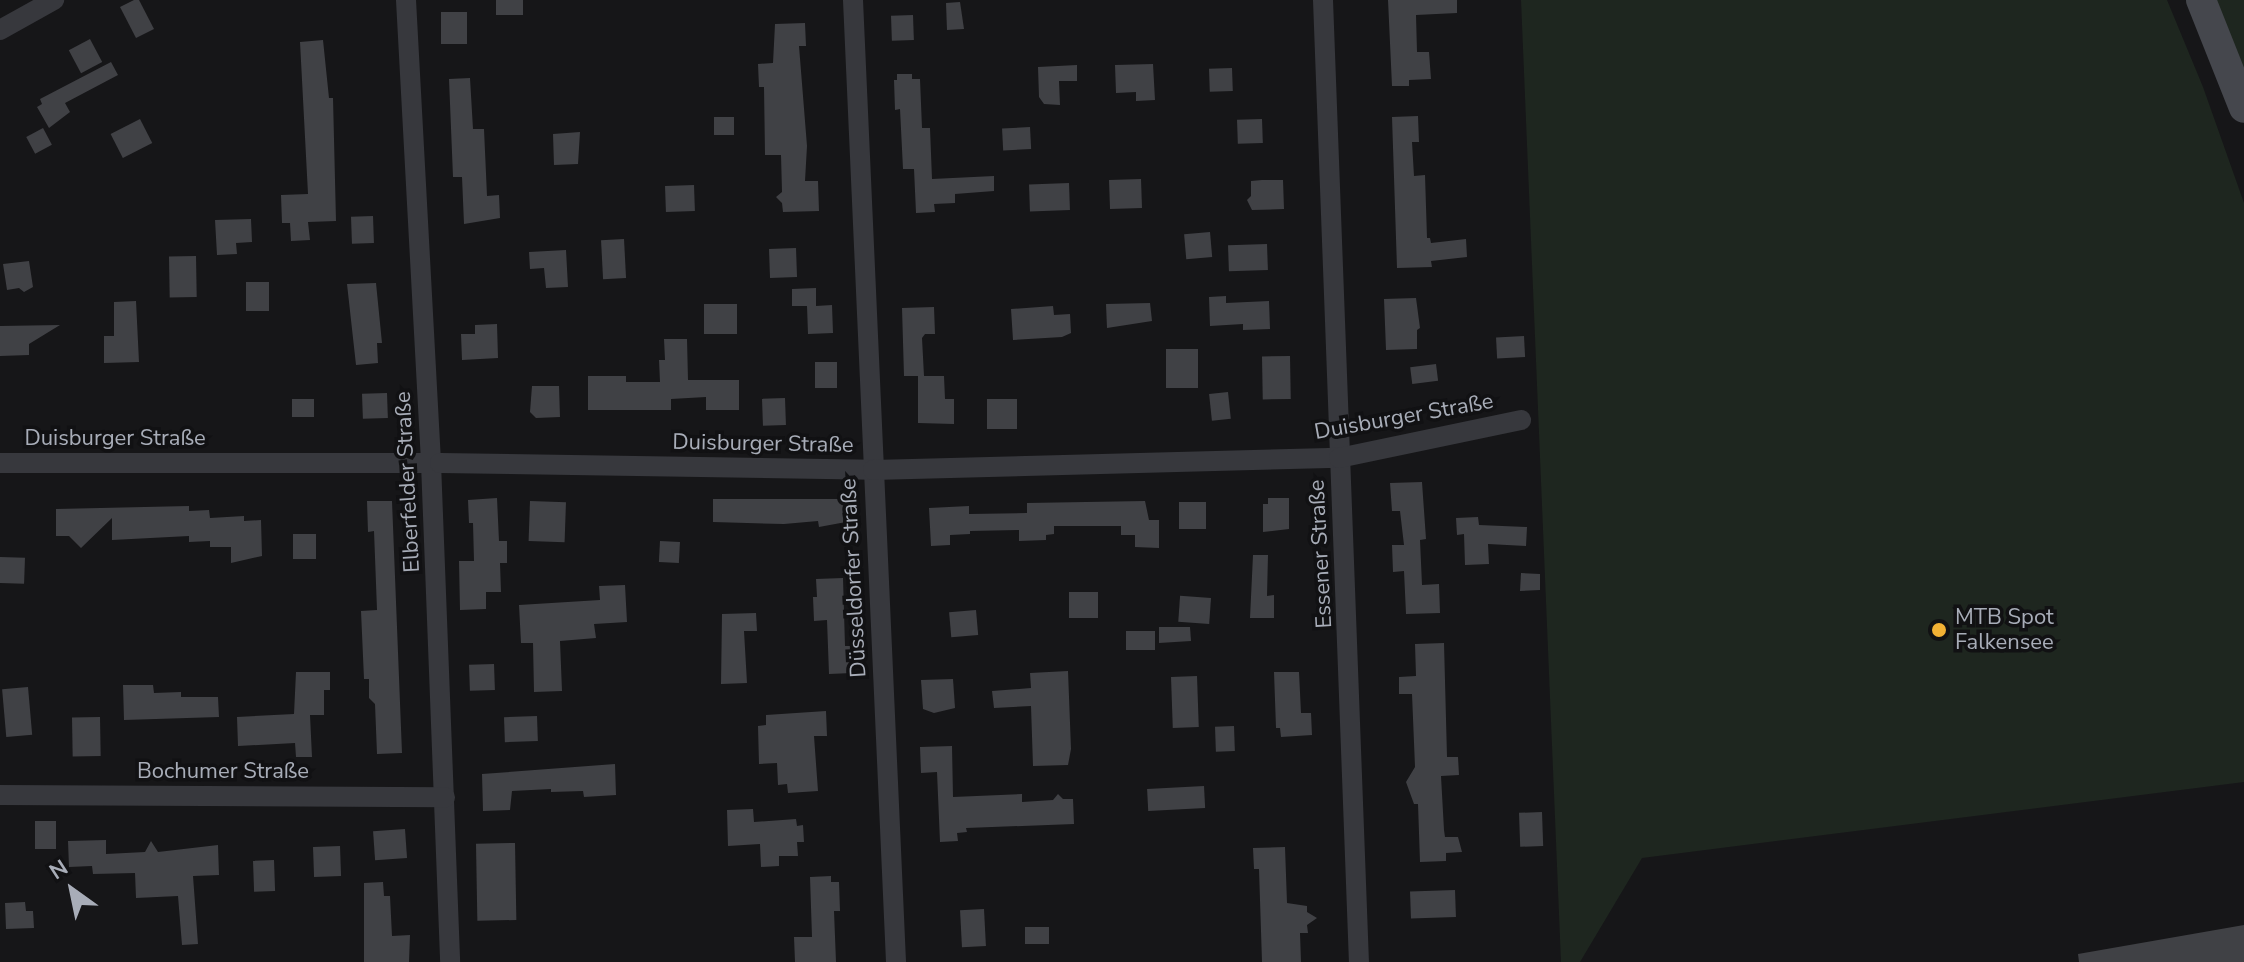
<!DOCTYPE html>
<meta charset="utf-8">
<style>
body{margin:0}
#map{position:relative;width:2244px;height:962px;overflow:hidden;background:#161618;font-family:"Nunito Sans",sans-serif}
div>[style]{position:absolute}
.green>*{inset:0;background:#1e261f}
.building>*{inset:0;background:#404145;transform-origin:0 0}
.street>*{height:20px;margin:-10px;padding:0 10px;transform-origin:10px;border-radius:10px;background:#37383d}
.secondary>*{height:30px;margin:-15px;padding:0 15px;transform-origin:15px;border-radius:15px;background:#45474d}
.dots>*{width:22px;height:22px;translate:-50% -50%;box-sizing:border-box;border:4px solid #111113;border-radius:50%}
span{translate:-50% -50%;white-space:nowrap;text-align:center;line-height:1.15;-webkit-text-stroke:7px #111113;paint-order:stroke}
.street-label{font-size:22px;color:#a8adb8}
.poi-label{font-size:22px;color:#a8adb8}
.left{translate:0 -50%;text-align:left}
.north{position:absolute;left:32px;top:850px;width:80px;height:80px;-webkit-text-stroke:6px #111113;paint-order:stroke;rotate:327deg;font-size:22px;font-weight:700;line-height:32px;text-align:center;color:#a8adb8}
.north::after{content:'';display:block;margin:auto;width:28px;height:36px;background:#a8adb8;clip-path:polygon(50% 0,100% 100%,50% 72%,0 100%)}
</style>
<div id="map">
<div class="green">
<i style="clip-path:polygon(1521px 0,2167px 0,2203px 87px,2244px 203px,2244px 782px,1642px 858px,1580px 962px,1561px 962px)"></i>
<i style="clip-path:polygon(2210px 0,2244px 0,2244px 81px)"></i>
</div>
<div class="building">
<i style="clip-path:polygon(134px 0,139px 0,154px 29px,136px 38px,120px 7px)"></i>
<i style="left:496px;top:0;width:27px;height:15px"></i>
<i style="clip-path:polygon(1388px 0,1457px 0,1457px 13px,1416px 15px,1417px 52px,1429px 52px,1431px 79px,1409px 80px,1409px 86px,1392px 86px)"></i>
<i style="clip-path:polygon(960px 2px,964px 29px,947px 30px,946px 3px)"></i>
<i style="left:441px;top:12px;width:26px;height:32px"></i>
<i style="left:913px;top:15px;width:25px;height:22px;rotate:88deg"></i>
<i style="clip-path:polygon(805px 23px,806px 46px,799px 46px,807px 146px,805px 181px,818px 181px,819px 211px,783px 212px,782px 203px,776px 197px,782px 192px,781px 155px,765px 155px,764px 87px,759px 87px,758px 64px,773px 63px,775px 24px)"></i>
<i style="left:90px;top:39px;width:26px;height:24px;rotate:62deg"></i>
<i style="clip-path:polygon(323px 40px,329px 98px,333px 98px,336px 221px,308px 222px,310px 240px,291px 241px,290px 223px,282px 223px,281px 195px,308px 194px,300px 42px)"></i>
<i style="clip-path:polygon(111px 62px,118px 75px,65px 103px,70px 112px,49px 128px,37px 107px,42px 104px,40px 99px)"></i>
<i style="clip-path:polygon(1153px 64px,1155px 100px,1136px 101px,1136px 92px,1116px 93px,1115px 65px)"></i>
<i style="clip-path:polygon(1077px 65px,1077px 81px,1059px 81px,1060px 105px,1044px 104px,1039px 97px,1038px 67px)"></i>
<i style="left:1232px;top:68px;width:23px;height:23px;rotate:88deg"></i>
<i style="clip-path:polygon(897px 74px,912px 74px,912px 79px,920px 79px,922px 128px,930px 128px,932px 179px,994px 176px,994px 191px,955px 194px,955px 203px,934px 204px,935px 212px,916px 213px,914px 169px,903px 169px,900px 109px,895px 110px,894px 80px,897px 80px)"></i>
<i style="clip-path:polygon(470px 78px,473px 129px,484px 129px,487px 196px,499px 195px,500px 218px,464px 224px,462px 177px,453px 177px,449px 79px)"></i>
<i style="clip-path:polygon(1418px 116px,1419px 142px,1412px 142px,1414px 176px,1425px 175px,1427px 238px,1430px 238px,1431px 243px,1466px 239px,1467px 257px,1431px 261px,1432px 267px,1397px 268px,1392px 117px)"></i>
<i style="left:714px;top:117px;width:20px;height:18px"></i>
<i style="left:140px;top:119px;width:27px;height:33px;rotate:63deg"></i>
<i style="left:1262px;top:119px;width:24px;height:25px;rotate:88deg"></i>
<i style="left:1030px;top:127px;width:22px;height:28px;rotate:87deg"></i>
<i style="left:43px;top:128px;width:19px;height:19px;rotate:62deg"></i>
<i style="clip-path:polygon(580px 132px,578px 164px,554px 165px,553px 134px)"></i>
<i style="left:1141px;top:179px;width:29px;height:32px;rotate:88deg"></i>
<i style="clip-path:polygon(1262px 180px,1283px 180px,1284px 209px,1252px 210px,1247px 200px,1251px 196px,1251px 181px)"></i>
<i style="left:1069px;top:183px;width:27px;height:40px;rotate:88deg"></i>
<i style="left:694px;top:185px;width:26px;height:29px;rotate:88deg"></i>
<i style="left:373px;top:216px;width:27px;height:22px;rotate:88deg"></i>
<i style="clip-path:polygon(251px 219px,252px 242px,236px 243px,237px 254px,217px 255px,215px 220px)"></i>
<i style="left:1210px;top:232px;width:25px;height:26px;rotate:85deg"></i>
<i style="left:624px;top:239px;width:39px;height:23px;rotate:87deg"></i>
<i style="left:1267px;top:244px;width:26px;height:39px;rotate:88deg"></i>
<i style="left:796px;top:248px;width:29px;height:27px;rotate:88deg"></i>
<i style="clip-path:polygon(566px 250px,568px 287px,546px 288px,544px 268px,530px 269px,529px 252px)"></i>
<i style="left:196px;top:256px;width:41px;height:27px;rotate:89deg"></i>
<i style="clip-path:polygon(29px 261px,33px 287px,24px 292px,19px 288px,7px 290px,3px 264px)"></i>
<i style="left:246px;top:282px;width:23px;height:29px"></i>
<i style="clip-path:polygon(376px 283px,382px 343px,377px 343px,378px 363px,356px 365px,347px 284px)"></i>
<i style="clip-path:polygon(816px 288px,816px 306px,832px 305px,833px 333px,808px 334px,807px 306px,792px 306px,792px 289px)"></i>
<i style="clip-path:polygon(1226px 296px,1226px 303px,1269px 301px,1270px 329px,1243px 330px,1243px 324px,1210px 326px,1209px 297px)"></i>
<i style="clip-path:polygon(1416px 298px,1420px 328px,1417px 330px,1417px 349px,1386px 350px,1384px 299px)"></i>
<i style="clip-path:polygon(136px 301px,139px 362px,104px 363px,104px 336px,114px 336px,114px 302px)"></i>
<i style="clip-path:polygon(1150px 303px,1152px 321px,1107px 328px,1106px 304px)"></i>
<i style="left:704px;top:304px;width:33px;height:30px"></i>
<i style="clip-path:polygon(1053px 306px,1054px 315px,1070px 314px,1071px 333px,1062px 337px,1013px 340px,1011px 309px)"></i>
<i style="clip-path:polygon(934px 307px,935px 334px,925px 334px,922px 338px,924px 376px,904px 376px,902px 308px)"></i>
<i style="clip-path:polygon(497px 324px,498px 358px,462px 360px,461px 334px,475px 334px,475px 325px)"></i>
<i style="clip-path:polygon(60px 325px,29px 344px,29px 355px,0 356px,0 326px)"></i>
<i style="left:1524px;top:336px;width:21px;height:28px;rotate:87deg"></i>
<i style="clip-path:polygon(664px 339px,687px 339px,688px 380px,739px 380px,739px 410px,706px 410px,706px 397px,671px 399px,671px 410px,588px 410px,588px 376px,626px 376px,626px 382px,660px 382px,659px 360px,665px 360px)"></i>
<i style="left:1166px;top:349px;width:32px;height:39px"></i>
<i style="left:1290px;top:356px;width:43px;height:28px;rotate:89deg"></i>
<i style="left:815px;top:362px;width:22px;height:26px"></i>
<i style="left:1436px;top:364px;width:17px;height:26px;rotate:83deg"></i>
<i style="clip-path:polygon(918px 376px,944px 376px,945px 399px,954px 399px,954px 424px,918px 423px)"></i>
<i style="clip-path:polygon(532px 386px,559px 386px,560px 417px,536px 418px,530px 412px)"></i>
<i style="left:1228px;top:392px;width:27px;height:19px;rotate:84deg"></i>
<i style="left:387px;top:393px;width:25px;height:25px;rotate:88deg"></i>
<i style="left:785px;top:398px;width:27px;height:23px;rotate:88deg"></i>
<i style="left:292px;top:399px;width:22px;height:18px"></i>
<i style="left:987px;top:399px;width:30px;height:30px"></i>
<i style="clip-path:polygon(1422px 482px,1426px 539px,1420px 540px,1422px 585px,1439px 584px,1440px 613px,1406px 614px,1404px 571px,1393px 572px,1392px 545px,1404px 545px,1400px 511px,1392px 511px,1390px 483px)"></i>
<i style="clip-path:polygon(497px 498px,499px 541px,507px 541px,507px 563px,500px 563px,501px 592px,486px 592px,486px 609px,460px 610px,459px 561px,474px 561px,473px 523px,469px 523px,468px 500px)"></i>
<i style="clip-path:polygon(1268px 498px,1289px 498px,1289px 529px,1263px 532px,1263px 504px,1268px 504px)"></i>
<i style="clip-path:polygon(713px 499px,844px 499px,846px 522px,819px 527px,818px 521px,784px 524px,713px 522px)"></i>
<i style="clip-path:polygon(367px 501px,392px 501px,402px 753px,377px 754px,375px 704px,369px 698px,369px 679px,364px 679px,361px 611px,377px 610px,374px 531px,368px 532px)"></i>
<i style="left:530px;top:501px;width:36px;height:40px;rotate:2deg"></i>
<i style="clip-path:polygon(1145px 501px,1149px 520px,1159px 520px,1159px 548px,1135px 547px,1135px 535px,1121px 535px,1121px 526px,1054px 526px,1054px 534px,1046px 535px,1046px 540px,1019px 541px,1019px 530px,970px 531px,970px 534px,950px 535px,950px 545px,931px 546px,929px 508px,969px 506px,969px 514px,1027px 513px,1027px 503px)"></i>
<i style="left:1179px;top:502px;width:27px;height:27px"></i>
<i style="clip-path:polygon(189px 506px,189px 511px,209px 510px,210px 518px,244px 516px,244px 521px,261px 520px,262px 556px,231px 563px,231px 547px,210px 547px,210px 541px,189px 542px,189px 536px,112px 540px,112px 518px,81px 548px,69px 536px,56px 536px,56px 509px)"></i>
<i style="clip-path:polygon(1478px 517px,1479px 525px,1527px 527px,1526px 546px,1488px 544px,1489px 564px,1465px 565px,1464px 534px,1457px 535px,1456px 518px)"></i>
<i style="left:293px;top:534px;width:23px;height:25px"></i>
<i style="left:660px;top:541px;width:20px;height:21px;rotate:3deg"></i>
<i style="clip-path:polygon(1253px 555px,1268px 555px,1267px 596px,1274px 595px,1274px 618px,1250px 618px)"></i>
<i style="left:0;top:557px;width:25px;height:26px;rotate:2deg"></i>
<i style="clip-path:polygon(1521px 573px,1540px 574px,1540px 590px,1520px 591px)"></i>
<i style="clip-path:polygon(843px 578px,845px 646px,852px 646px,852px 673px,829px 674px,827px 620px,814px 621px,813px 597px,817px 597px,816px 579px)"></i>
<i style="clip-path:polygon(625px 585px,627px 622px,594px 624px,596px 638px,560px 641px,562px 691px,534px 692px,533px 643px,521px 643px,519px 605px,600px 600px,599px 586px)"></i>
<i style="left:1098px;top:592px;width:26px;height:29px;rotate:90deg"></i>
<i style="left:1211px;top:598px;width:26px;height:31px;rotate:94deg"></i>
<i style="left:976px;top:610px;width:25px;height:27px;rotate:85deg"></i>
<i style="clip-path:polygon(756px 613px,757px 631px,744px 631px,747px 683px,721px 684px,722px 614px)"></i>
<i style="clip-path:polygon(1159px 627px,1190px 627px,1191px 641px,1159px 643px)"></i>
<i style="left:1155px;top:631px;width:19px;height:29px;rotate:90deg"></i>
<i style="clip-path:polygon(1444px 643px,1447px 757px,1458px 757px,1459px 775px,1441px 776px,1444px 830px,1445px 837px,1458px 837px,1462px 852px,1446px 853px,1446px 861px,1420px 862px,1418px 804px,1414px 804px,1406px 782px,1415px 767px,1412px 694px,1399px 694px,1399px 677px,1416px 676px,1415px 644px)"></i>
<i style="left:494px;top:664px;width:26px;height:25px;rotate:88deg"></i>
<i style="clip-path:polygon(1068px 671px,1071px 749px,1068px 765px,1033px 766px,1031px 706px,994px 708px,992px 691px,1031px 688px,1030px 673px)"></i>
<i style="clip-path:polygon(296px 672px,330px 672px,330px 690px,324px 690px,324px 715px,310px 715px,312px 757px,296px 757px,295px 743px,238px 746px,237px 717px,294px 714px)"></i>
<i style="clip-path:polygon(1274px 672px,1299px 672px,1301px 713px,1311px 713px,1312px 735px,1281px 737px,1280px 728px,1276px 728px)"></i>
<i style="left:1197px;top:676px;width:51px;height:26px;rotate:88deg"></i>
<i style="clip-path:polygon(953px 679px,955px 708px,934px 713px,923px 709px,921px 680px)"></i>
<i style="clip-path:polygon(123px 685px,153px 685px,154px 693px,181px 692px,181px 697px,218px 697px,219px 717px,124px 720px)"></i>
<i style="left:28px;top:687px;width:48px;height:26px;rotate:85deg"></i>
<i style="clip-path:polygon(826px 711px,827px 736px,814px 736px,818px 791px,788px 793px,787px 784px,778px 785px,777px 763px,759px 764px,758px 726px,766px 725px,766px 715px)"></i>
<i style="left:537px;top:716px;width:25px;height:33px;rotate:88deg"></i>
<i style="left:100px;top:717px;width:39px;height:28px;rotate:89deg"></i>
<i style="left:1234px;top:726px;width:25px;height:19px;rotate:88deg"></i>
<i style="clip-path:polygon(952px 746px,953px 797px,1022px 794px,1022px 802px,1053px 800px,1058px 794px,1063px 799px,1073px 799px,1074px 824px,966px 828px,967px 832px,957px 833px,958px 841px,940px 842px,937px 772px,921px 773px,920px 747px)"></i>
<i style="clip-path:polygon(615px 764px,616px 795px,584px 797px,583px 791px,551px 792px,551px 789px,512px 791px,510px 810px,483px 811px,482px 774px)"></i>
<i style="left:1204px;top:786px;width:22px;height:57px;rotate:87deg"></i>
<i style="clip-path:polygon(753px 809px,754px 822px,796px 819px,797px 826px,803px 825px,804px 842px,797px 842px,798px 856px,779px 856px,779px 866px,761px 867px,760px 844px,728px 846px,727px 810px)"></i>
<i style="left:1542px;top:812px;width:34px;height:23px;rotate:88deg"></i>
<i style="left:56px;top:821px;width:28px;height:21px;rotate:90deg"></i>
<i style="left:405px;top:829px;width:29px;height:32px;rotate:86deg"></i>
<i style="clip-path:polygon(106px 840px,106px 854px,145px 852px,151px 841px,158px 852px,218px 845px,219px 875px,193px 876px,198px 944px,182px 945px,178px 896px,136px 898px,135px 873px,93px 874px,92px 866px,69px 867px,68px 841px)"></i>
<i style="left:515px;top:843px;width:77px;height:39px;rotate:89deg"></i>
<i style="left:340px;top:846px;width:30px;height:27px;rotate:88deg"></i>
<i style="clip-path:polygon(1285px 847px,1287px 903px,1307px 906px,1307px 912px,1317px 918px,1307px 925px,1308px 933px,1300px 933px,1301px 962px,1262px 962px,1259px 869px,1254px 869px,1253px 848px)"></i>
<i style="left:274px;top:860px;width:31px;height:21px;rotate:88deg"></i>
<i style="clip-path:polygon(831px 876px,831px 882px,839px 882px,840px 911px,834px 911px,836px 962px,795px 962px,794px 937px,812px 937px,810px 877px)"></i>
<i style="clip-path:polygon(383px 882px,384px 896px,390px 896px,392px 936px,410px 935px,409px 962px,364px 962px,364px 883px)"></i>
<i style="left:1455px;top:890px;width:27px;height:45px;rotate:88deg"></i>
<i style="clip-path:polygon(25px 902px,26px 911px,33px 911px,34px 928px,6px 929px,5px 903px)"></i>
<i style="left:984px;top:909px;width:37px;height:24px;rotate:87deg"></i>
<i style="clip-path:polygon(2244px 925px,2244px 962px,2079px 962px,2078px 954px)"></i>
<i style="left:1049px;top:927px;width:17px;height:24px;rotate:90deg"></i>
</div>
<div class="street">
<i style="left:406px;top:0;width:464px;rotate:86.9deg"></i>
<i style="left:431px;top:463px;width:499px;rotate:87.8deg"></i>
<i style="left:853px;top:0;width:963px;rotate:87.44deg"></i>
<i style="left:1323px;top:0;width:963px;rotate:87.86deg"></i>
<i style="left:0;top:30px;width:62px;rotate:-29.1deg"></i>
<i style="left:0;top:463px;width:440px"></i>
<i style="left:440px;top:463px;width:433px;rotate:0.9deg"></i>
<i style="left:873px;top:470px;width:466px;rotate:-1.5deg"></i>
<i style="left:1339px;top:458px;width:186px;rotate:-11.8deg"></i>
<i style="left:0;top:795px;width:445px;rotate:0.3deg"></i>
</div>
<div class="secondary">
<i style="left:2201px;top:0;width:116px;rotate:68.3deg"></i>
</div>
<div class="dots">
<i style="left:1939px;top:630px;background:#f2b134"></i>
</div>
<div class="street-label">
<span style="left:1404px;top:417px;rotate:-10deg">Duisburger Straße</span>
<span style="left:115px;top:439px">Duisburger Straße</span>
<span style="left:763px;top:444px;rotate:1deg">Duisburger Straße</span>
<span style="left:408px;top:482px;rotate:-93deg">Elberfelder Straße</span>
<span style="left:1321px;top:554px;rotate:-93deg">Essener Straße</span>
<span style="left:854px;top:578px;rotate:-93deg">Düsseldorfer Straße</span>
<span style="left:223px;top:772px">Bochumer Straße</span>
</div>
<div class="poi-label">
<span class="left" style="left:1955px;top:630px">MTB Spot<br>Falkensee</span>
</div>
<div class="north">N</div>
</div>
